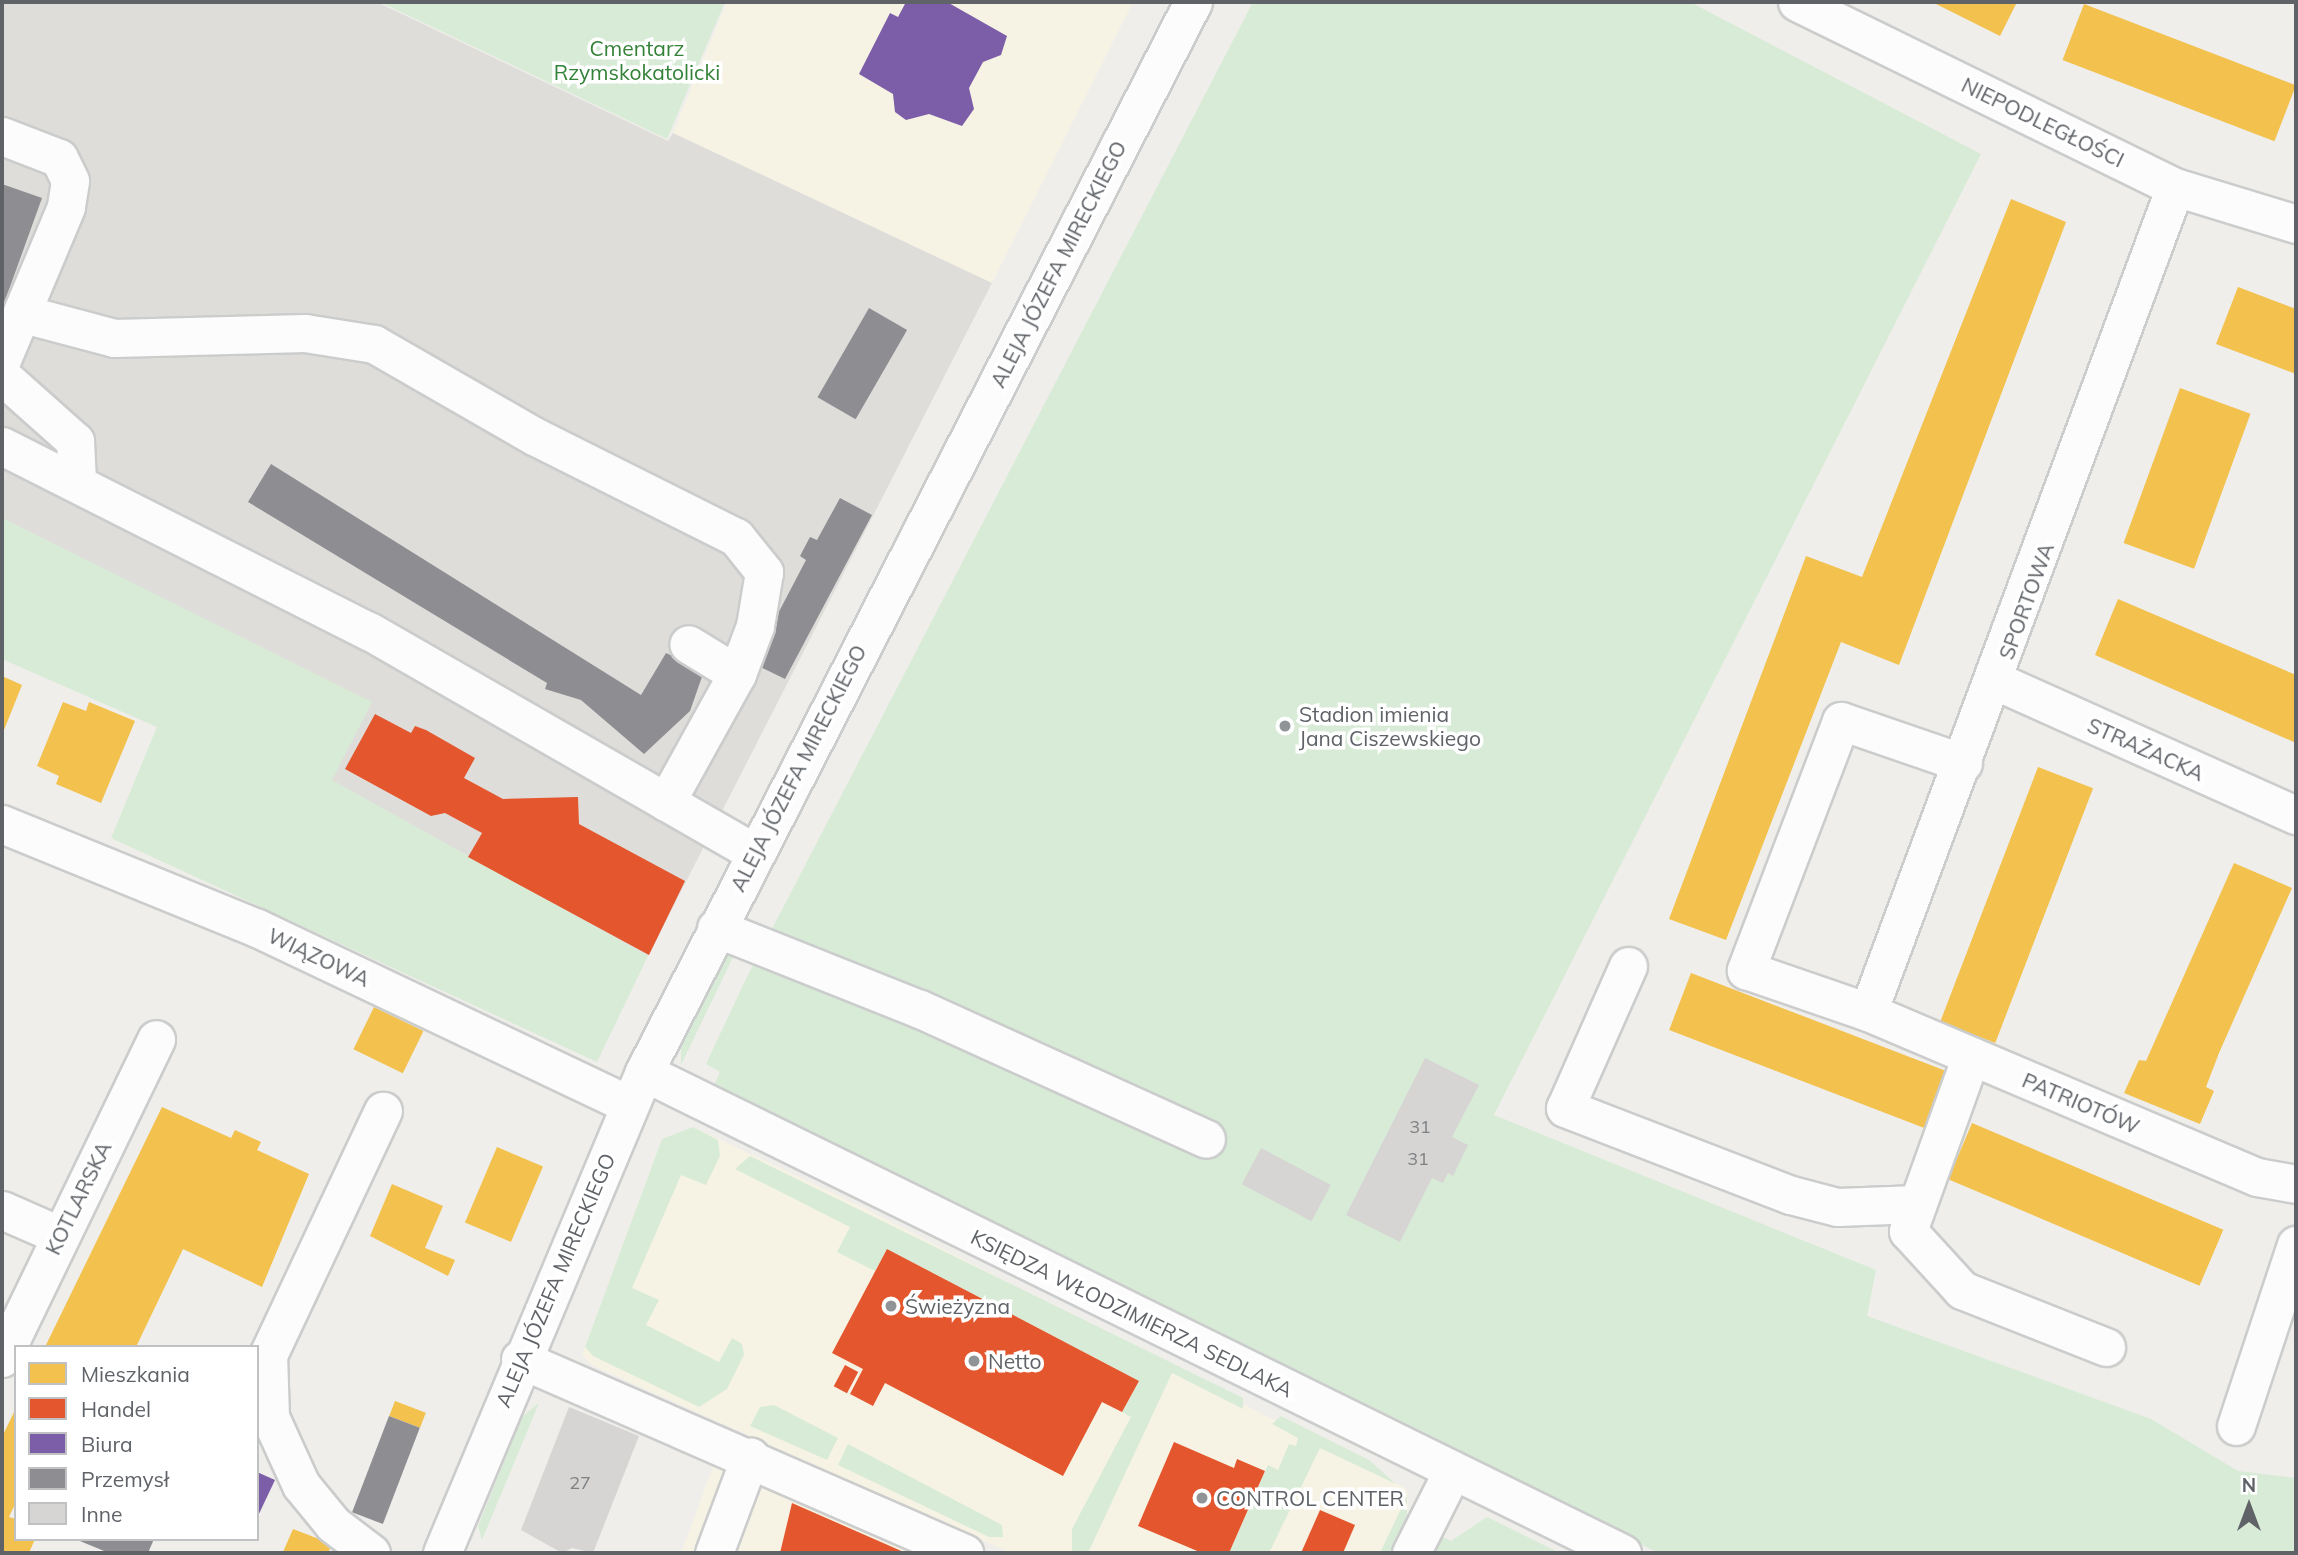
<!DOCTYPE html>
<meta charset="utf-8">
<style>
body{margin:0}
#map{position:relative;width:2298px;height:1555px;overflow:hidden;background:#efeeea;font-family:Mulish,sans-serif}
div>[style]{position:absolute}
.commercial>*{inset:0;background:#f7f3e4}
.industrial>*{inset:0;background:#dfddda}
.green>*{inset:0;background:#d8ebd6}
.homes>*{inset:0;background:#f2c14e;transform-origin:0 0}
.shops>*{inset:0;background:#e4572e;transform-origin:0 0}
.offices>*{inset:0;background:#7b5ea7}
.industry>*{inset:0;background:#8d8d92;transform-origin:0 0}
.building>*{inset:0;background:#d6d5d3;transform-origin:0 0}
.roads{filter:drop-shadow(2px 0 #cbcccc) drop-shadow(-2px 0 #cbcccc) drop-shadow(0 2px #cbcccc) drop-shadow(0 -2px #cbcccc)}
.minor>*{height:37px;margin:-18.5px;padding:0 18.5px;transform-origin:18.5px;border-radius:18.5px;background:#fdfcfc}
.dots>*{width:19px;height:19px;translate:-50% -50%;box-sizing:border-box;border:4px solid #fff;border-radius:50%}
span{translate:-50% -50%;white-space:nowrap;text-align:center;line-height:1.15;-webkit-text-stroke:7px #fff;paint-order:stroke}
.number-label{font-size:18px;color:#7e8184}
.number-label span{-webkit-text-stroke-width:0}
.park-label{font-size:21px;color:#348238}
.street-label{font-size:21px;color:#5f6368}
.poi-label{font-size:21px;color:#5f6368}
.left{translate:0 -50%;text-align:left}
.frame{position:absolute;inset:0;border:4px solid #5f6368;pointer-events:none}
.legend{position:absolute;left:14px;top:1345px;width:245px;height:196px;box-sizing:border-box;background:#fff;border:2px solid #bfc1c3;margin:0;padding:9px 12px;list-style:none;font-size:21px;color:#5f6368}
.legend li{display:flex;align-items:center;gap:14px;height:35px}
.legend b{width:35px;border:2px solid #bfc1c3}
.north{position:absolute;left:2214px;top:1471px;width:70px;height:70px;-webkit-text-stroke:5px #fff;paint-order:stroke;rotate:0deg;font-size:19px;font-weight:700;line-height:28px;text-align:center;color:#5f6368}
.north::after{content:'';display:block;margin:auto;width:24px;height:32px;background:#5f6368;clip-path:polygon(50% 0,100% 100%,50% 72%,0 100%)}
</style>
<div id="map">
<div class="commercial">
<i style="clip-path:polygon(727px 2px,1133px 2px,992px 283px,673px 133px)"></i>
<i style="clip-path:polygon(693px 1127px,862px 1207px,1407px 1489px,1408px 1510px,1393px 1553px,1011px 1553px,594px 1366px,582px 1355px,662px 1139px)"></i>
<i style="clip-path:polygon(714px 1464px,778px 1491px,914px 1553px,681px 1553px)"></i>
</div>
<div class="industrial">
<i style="clip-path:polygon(2px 2px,377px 2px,668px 141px,673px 133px,992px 283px,648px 956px,331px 780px,371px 703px,2px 518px)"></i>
</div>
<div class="green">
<i style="clip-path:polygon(380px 2px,725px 2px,667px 139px)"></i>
<i style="clip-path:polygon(1253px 2px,1690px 2px,1981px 154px,1494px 1115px,1876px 1270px,1867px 1316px,2151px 1419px,2238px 1471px,2296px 1478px,2296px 1553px,1659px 1553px,713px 1088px,720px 1072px,706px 1064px,745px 981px)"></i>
<i style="clip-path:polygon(2px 518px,372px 702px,332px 780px,648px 956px,597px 1062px,111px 838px,157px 727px,2px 659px)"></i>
<i style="clip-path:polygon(735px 953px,681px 1065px,681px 1046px,726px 956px)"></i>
<i style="clip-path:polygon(693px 1127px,718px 1140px,720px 1156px,706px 1185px,681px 1175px,632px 1288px,659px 1300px,646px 1325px,719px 1362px,732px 1338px,742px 1344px,744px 1355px,727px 1389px,699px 1407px,593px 1356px,585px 1347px,662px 1139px)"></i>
<i style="clip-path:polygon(750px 1156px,1243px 1398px,1243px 1409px,1172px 1373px,1088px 1553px,1072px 1553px,1072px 1529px,1131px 1417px,1122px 1412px,1139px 1381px,887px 1249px,875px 1271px,837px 1252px,850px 1227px,735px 1169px)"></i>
<i style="clip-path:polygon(539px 1403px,482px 1540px,478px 1526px,522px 1417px)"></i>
<i style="clip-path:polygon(774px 1405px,838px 1438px,827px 1460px,750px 1426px,760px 1407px)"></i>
<i style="clip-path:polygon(1281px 1416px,1369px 1460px,1396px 1484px,1320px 1448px,1269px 1553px,1229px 1553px,1268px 1465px,1278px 1470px,1289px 1444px,1296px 1446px,1298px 1438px,1272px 1424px)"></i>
<i style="clip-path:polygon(848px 1444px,1002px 1525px,1003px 1537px,989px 1537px,838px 1465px)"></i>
<i style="clip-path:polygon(1407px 1496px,1407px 1521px,1393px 1553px,1380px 1553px)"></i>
<i style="clip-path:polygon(1487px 1517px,1560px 1553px,1431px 1553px,1443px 1537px,1451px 1541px)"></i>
</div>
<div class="homes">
<i style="clip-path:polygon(1932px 2px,2017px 2px,2000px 36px)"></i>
<i style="left:2084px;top:4px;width:227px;height:60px;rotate:21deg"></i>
<i style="clip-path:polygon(2011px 199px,2066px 222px,1899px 665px,1841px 642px,1726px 940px,1669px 919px,1806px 556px,1862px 577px)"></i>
<i style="clip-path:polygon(2238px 287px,2296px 309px,2296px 374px,2216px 344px)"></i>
<i style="left:2180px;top:388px;width:75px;height:165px;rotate:20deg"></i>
<i style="clip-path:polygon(2118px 599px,2296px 675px,2296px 743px,2095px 655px)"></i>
<i style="clip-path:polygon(2px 676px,22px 685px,2px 735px)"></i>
<i style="clip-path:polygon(63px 702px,86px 711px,89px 702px,135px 721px,101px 803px,56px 784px,59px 776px,37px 766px)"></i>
<i style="left:2038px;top:767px;width:59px;height:273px;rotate:21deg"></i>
<i style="clip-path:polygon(2234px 863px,2292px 888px,2219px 1053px,2206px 1087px,2214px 1091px,2200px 1124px,2124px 1093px,2139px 1060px,2146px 1061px)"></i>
<i style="left:1691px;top:973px;width:274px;height:61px;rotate:21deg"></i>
<i style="left:374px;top:1007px;width:55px;height:47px;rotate:26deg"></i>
<i style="clip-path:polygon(162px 1107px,231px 1138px,235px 1130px,261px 1142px,257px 1150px,309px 1174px,262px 1287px,183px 1249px,136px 1347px,45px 1347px)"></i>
<i style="left:1972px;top:1123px;width:273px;height:61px;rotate:23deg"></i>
<i style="left:497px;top:1147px;width:50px;height:82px;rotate:23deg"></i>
<i style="clip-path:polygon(392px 1184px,443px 1206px,425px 1248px,455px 1260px,448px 1276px,370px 1236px)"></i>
<i style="left:395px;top:1401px;width:33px;height:16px;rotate:21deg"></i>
<i style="clip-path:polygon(16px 1408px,16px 1502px,9px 1517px,16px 1519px,16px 1539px,35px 1539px,29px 1553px,2px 1553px,2px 1437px)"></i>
<i style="clip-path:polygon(293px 1529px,332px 1544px,328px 1553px,283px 1552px)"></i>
</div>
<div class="shops">
<i style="clip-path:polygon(375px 714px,411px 733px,415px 726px,426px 730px,475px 758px,464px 778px,503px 799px,578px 797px,579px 824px,685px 881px,649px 955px,468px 857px,482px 833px,445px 813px,431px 816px,345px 769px)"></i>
<i style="clip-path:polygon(887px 1249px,1139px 1381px,1122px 1412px,1102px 1402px,1063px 1476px,885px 1383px,873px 1406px,850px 1394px,863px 1369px,832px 1353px)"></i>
<i style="left:845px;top:1365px;width:15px;height:24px;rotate:28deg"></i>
<i style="clip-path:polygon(1174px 1442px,1234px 1468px,1237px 1459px,1265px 1471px,1229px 1553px,1202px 1553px,1138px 1526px)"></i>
<i style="clip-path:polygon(792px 1503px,906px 1553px,780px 1553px)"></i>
<i style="clip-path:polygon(1320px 1510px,1355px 1525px,1343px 1553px,1301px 1553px)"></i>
</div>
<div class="offices">
<i style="clip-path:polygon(906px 2px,947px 2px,1007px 36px,1001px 55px,983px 62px,969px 88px,974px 109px,962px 126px,929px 114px,906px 120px,895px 112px,893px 94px,859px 74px,890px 13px,898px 17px)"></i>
<i style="clip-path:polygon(257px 1472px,275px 1480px,257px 1518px)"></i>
</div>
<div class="industry">
<i style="clip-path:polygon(2px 184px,42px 198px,2px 309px)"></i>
<i style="left:869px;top:308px;width:44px;height:103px;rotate:30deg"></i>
<i style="clip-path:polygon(271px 464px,641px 695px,666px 653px,704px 671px,690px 711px,644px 754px,581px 700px,545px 689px,547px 683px,248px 502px)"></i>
<i style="clip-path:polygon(840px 498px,872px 515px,785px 679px,752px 663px,806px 560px,800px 556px,810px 537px,817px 540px)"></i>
<i style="left:389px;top:1416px;width:33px;height:103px;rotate:21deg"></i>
<i style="clip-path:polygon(75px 1539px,154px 1539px,148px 1553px,109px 1553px)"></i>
</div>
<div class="building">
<i style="clip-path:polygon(1425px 1058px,1479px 1085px,1452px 1137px,1468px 1145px,1453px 1176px,1448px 1173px,1443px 1183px,1432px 1178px,1400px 1242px,1346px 1215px)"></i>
<i style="left:1261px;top:1148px;width:79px;height:41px;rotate:28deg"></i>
<i style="clip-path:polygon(569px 1407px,639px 1436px,593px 1553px,572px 1548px,562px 1553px,521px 1530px)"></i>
</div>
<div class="roads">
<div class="minor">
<i style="left:1797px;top:2px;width:421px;rotate:26.1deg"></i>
<i style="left:2175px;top:187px;width:127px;rotate:17deg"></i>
<i style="left:2px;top:136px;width:61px;rotate:21.1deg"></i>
<i style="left:59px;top:158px;width:25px;rotate:64deg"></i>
<i style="left:70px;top:181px;width:26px;rotate:99deg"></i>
<i style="left:66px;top:207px;width:165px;rotate:112.8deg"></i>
<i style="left:24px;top:314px;width:93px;rotate:14.9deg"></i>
<i style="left:114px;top:338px;width:191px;rotate:-1.5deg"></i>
<i style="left:305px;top:333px;width:70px;rotate:9.1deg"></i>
<i style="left:374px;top:344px;width:185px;rotate:29.9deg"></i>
<i style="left:534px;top:436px;width:226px;rotate:26.6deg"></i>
<i style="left:736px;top:537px;width:45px;rotate:51.3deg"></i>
<i style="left:764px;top:572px;width:55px;rotate:99.5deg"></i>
<i style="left:755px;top:626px;width:51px;rotate:110.6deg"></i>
<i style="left:2px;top:376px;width:98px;rotate:41.7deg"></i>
<i style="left:75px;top:441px;width:40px;rotate:87.1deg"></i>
<i style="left:2px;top:446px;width:411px;rotate:26.8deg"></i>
<i style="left:369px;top:631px;width:445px;rotate:29.9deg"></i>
<i style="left:1996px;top:681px;width:329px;rotate:24.1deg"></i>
<i style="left:1963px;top:763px;width:129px;rotate:-161deg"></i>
<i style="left:1841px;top:721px;width:267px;rotate:110.9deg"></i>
<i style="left:1746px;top:970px;width:129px;rotate:19deg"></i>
<i style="left:1868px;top:1012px;width:423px;rotate:23deg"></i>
<i style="left:2257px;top:1177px;width:40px;rotate:10deg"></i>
<i style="left:666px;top:802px;width:146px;rotate:-61deg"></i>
<i style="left:737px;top:674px;width:57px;rotate:-148.5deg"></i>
<i style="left:2px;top:824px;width:275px;rotate:22.2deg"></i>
<i style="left:257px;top:928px;width:412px;rotate:25.4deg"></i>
<i style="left:716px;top:928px;width:219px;rotate:21.7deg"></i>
<i style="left:920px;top:1009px;width:314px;rotate:24.4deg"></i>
<i style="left:1628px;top:966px;width:155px;rotate:113.9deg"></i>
<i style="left:1565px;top:1108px;width:242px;rotate:21.1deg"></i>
<i style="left:1791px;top:1195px;width:48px;rotate:14.6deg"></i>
<i style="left:1837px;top:1207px;width:80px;rotate:-2.1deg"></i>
<i style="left:1868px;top:1012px;width:880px;rotate:-69.59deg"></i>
<i style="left:1971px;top:1056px;width:186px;rotate:109.8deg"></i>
<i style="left:1908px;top:1231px;width:80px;rotate:47.5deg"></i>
<i style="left:1962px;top:1290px;width:155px;rotate:21.6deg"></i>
<i style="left:644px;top:1072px;width:1090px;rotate:26.19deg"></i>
<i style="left:2px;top:1210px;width:62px;rotate:23.7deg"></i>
<i style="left:2px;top:1358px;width:354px;rotate:-64.2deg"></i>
<i style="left:520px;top:1359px;width:485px;rotate:23.6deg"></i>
<i style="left:2236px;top:1426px;width:191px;rotate:-71.7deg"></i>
<i style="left:371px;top:1553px;width:48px;rotate:-142.7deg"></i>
<i style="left:333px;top:1524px;width:50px;rotate:-129.4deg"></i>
<i style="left:301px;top:1485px;width:75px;rotate:-114.5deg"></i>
<i style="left:270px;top:1417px;width:62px;rotate:-91.8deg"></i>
<i style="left:268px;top:1355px;width:270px;rotate:-64.8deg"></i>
<i style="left:442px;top:1553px;width:522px;rotate:-67.22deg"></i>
<i style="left:644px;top:1072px;width:1203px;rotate:-62.84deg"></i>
<i style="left:714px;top:1553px;width:103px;rotate:-69.4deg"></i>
<i style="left:1411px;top:1553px;width:93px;rotate:-63.2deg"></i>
</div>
</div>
<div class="dots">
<i style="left:1285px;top:726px;background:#919496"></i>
<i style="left:891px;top:1306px;background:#919496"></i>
<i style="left:974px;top:1361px;background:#919496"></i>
<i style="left:1202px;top:1498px;background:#919496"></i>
</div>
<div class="number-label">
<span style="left:1420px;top:1127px">31</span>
<span style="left:1418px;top:1159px">31</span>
<span style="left:580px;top:1483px">27</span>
</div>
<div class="park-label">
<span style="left:637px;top:60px">Cmentarz<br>Rzymskokatolicki</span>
</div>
<div class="street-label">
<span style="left:2043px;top:122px;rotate:26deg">NIEPODLEGŁOŚCI</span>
<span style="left:1058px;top:264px;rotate:-63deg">ALEJA JÓZEFA MIRECKIEGO</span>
<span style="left:2026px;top:601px;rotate:-70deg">SPORTOWA</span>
<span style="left:2146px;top:749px;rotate:24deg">STRAŻACKA</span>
<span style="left:798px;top:768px;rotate:-63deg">ALEJA JÓZEFA MIRECKIEGO</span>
<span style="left:319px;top:957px;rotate:25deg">WIĄZOWA</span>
<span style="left:2081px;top:1103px;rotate:23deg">PATRIOTÓW</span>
<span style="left:78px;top:1198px;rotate:-64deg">KOTLARSKA</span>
<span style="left:555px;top:1280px;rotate:-67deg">ALEJA JÓZEFA MIRECKIEGO</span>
<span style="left:1132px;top:1313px;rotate:26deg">KSIĘDZA WŁODZIMIERZA SEDLAKA</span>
</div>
<div class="poi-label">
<span class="left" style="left:1299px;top:726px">Stadion imienia<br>Jana Ciszewskiego</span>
<span class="left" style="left:905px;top:1306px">Świeżyzna</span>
<span class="left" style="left:988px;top:1361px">Netto</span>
<span class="left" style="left:1216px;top:1498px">CONTROL CENTER</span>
</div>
<div class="frame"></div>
<ul class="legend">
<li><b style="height:19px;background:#f2c14e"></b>Mieszkania</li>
<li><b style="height:19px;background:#e4572e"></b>Handel</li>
<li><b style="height:19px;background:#7b5ea7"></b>Biura</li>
<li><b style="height:19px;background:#8d8d92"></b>Przemysł</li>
<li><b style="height:19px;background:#d6d5d3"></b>Inne</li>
</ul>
<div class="north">N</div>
</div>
